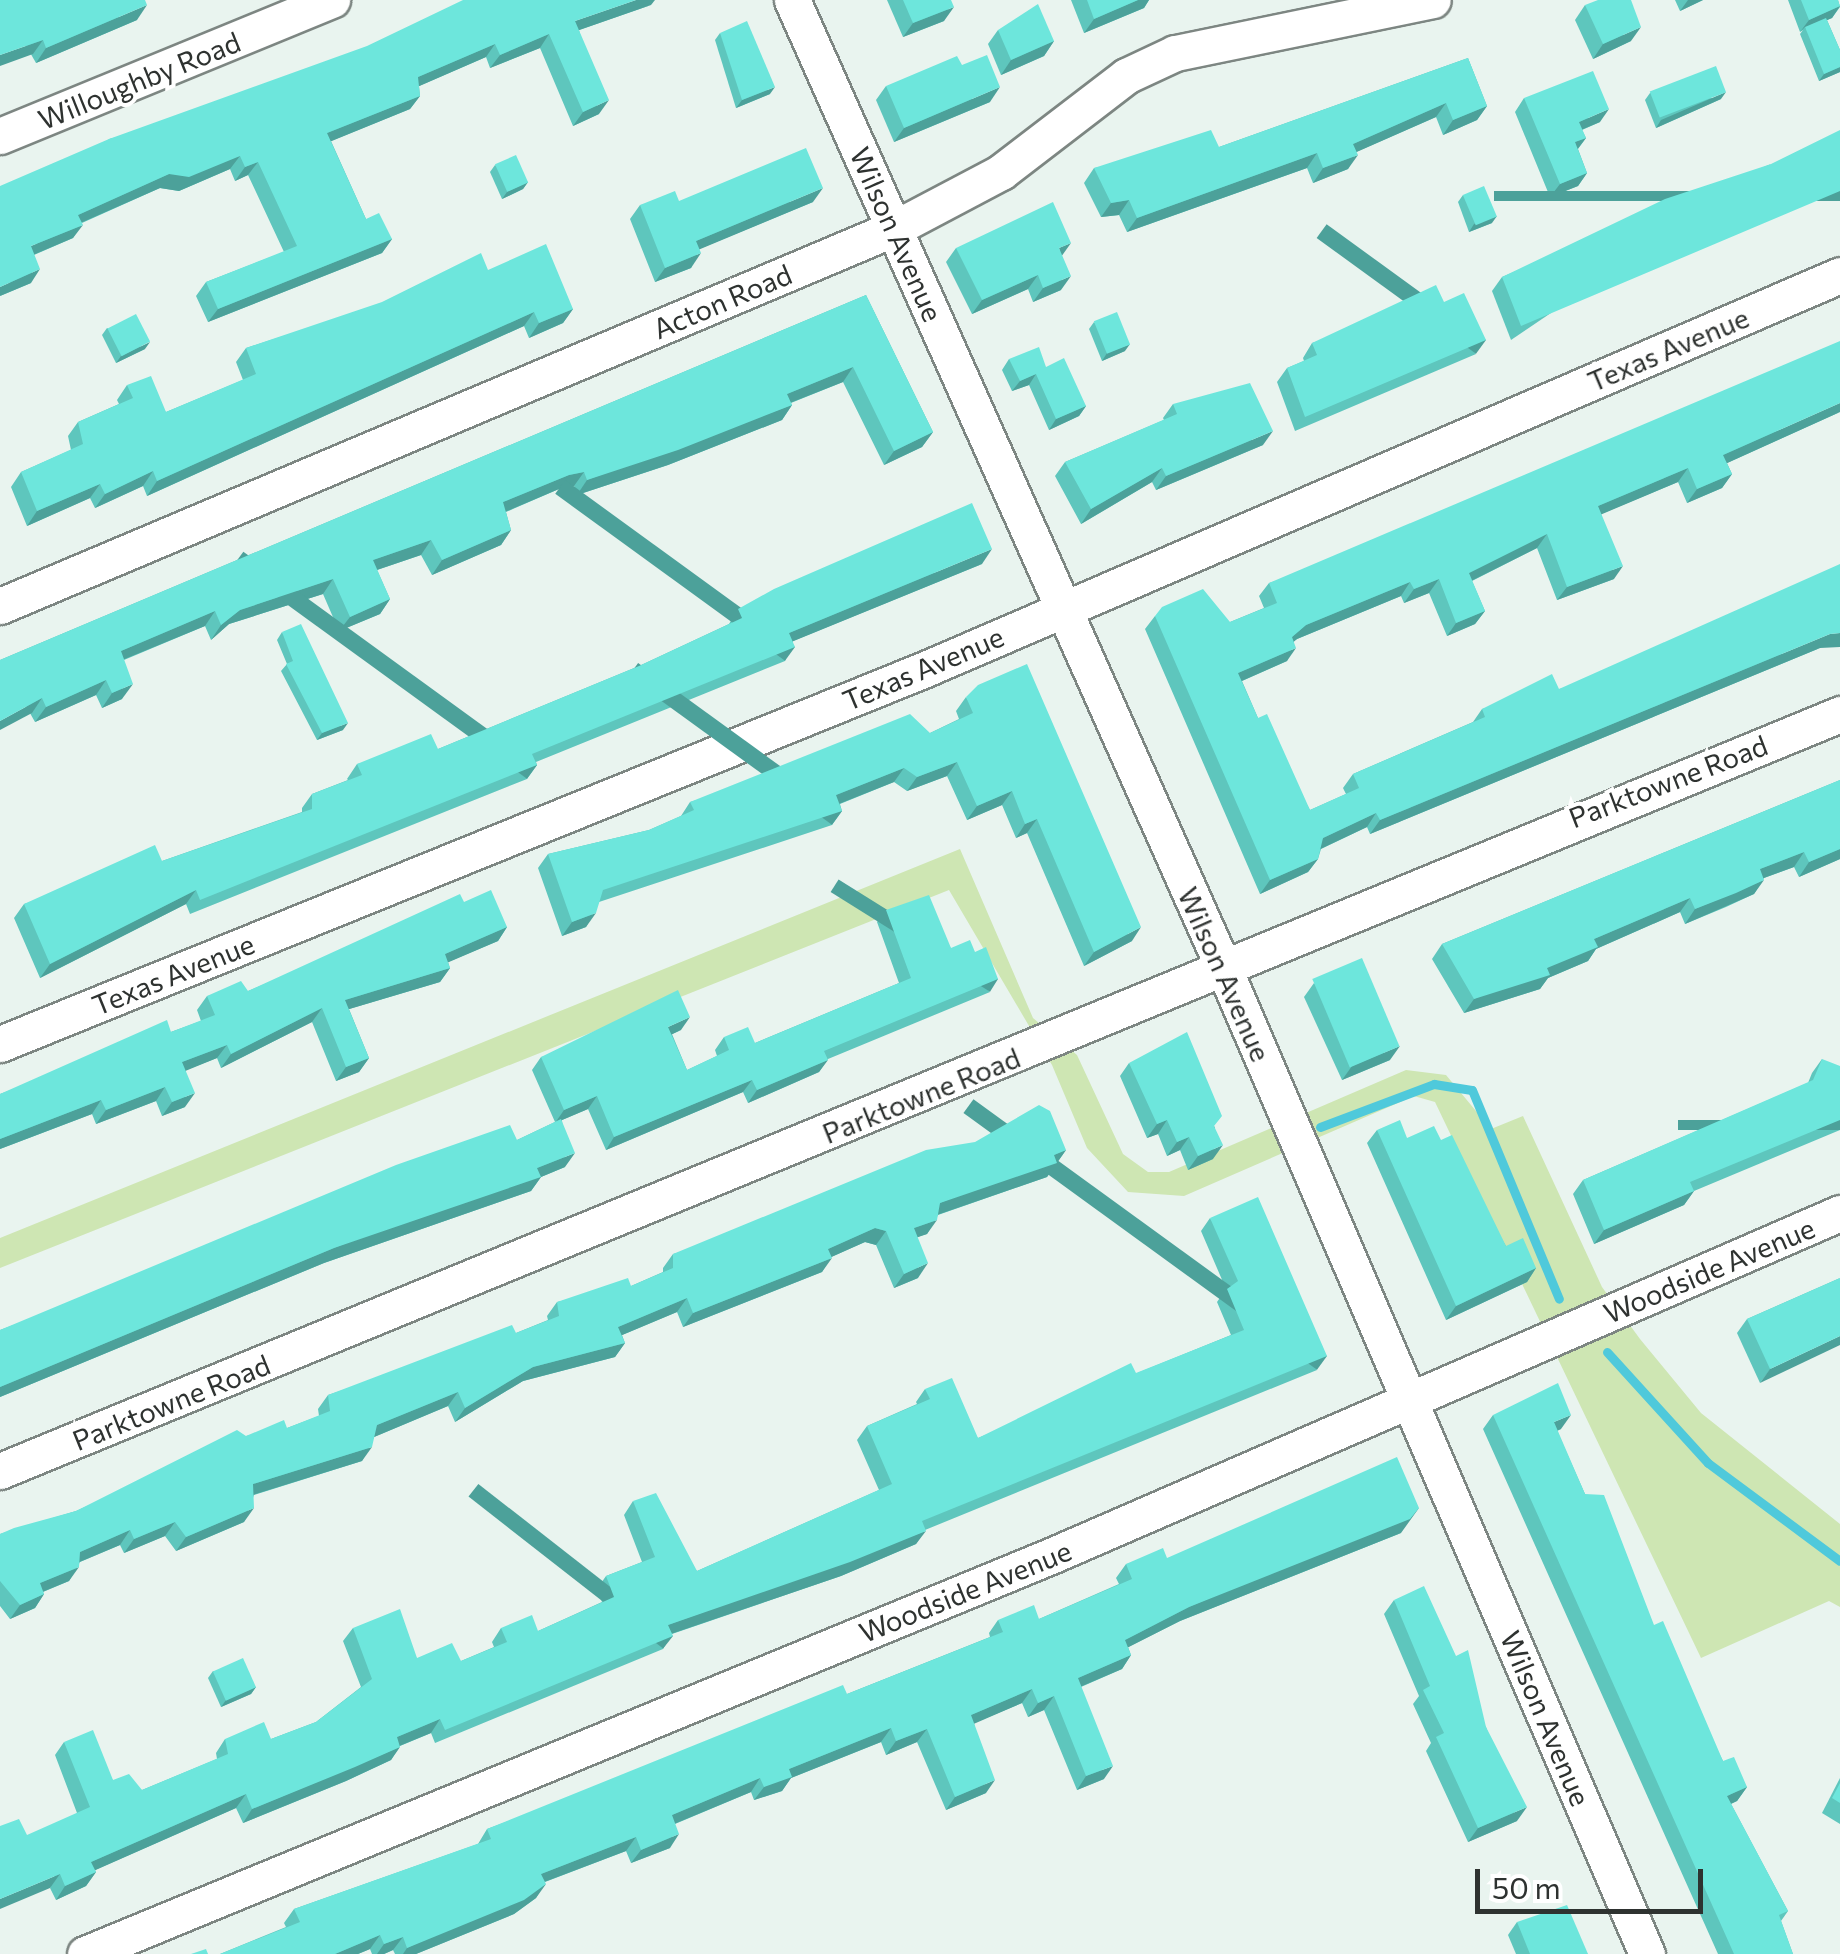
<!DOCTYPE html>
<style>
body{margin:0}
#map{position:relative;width:1840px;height:1954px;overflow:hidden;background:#e9f4ef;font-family:Commissioner,sans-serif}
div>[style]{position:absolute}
.green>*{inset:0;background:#cee6b3}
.stream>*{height:9px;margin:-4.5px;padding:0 4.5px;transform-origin:4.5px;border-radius:4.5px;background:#4fc9db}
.roads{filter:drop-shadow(2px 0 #7d8682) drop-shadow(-2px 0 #7d8682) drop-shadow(0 2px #7d8682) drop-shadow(0 -2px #7d8682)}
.street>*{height:35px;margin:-17.5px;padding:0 17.5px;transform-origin:17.5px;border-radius:17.5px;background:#fff}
.wall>*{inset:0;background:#5ec6bd}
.shaded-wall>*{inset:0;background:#4ca19a;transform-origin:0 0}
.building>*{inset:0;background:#6de6dc;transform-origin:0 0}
span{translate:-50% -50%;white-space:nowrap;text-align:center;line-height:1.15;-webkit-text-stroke:8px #fff;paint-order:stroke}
.street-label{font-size:28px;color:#2e3230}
.scale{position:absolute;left:1475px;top:1869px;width:228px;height:45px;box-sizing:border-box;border:5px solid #2e3230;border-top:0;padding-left:12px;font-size:30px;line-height:35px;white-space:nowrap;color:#2e3230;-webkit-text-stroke:8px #fff;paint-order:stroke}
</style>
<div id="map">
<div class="green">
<i style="clip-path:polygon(960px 849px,1033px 1018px,1077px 1055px,1123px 1154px,1148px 1172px,1169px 1172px,1406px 1070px,1446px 1075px,1491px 1129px,1523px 1116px,1602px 1287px,1640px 1339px,1701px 1413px,1840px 1524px,1840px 1607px,1829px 1601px,1701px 1658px,1435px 1102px,1414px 1096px,1184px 1196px,1128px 1192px,1087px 1148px,1052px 1065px,949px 890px,0 1268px,0 1238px)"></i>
</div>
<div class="stream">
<i style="left:1320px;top:1127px;width:122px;rotate:-20.7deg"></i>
<i style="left:1434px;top:1084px;width:38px;rotate:9deg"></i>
<i style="left:1472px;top:1090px;width:226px;rotate:67.4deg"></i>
<i style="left:1607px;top:1352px;width:150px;rotate:47.7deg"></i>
<i style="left:1708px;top:1463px;width:164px;rotate:36.6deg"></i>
</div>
<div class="roads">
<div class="street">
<i style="left:792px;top:0;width:1063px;rotate:65.97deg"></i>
<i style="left:1225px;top:971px;width:1070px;rotate:66.77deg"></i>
<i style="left:0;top:136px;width:359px;rotate:-22.3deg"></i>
<i style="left:0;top:606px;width:972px;rotate:-22.9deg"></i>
<i style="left:895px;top:228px;width:120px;rotate:-27.8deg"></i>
<i style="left:1001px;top:172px;width:158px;rotate:-37.5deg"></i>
<i style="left:1126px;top:76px;width:54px;rotate:-25.1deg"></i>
<i style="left:1175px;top:53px;width:263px;rotate:-11.6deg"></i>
<i style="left:0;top:1044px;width:996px;rotate:-22.06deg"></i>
<i style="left:923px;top:670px;width:998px;rotate:-23.3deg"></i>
<i style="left:0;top:1471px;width:1990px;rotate:-22.36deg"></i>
<i style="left:85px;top:1954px;width:1047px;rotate:-22.4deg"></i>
<i style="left:1053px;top:1555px;width:858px;rotate:-23.49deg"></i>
</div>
</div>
<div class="wall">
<i style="clip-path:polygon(0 0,137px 20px,36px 63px)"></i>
<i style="clip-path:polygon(887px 0,951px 0,944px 21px,903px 37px)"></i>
<i style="clip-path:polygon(1071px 0,1149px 0,1144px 8px,1084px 33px)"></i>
<i style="clip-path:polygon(1675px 0,1703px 0,1680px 11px)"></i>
<i style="clip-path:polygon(1788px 0,1838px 0,1840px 7px,1832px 18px,1827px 20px,1840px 50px,1840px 72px,1819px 81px,1800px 34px,1803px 30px,1800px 32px)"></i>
<i style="clip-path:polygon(651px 5px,579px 30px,599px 114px,573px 126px,540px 48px,490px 68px,486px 57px,419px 86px,420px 96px,410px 109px,331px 141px,366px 219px,392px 239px,382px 253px,208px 322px,196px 296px,206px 282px,284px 252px,248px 175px,235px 181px,230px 169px,179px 191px,160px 188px,82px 223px,73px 238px,34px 255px,31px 283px,0 296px,109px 139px)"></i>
<i style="clip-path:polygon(1585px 5px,1631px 41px,1593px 59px,1575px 20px)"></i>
<i style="clip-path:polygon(998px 30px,1054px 41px,1044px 56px,1001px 75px,988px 44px)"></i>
<i style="clip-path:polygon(720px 33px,770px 94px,736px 108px,715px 40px)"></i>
<i style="clip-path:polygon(1468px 58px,1487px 106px,1477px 120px,1443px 135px,1436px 117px,1356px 152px,1348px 169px,1313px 183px,1307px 168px,1127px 232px,1119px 215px,1101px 217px,1084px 183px,1094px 168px,1219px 147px)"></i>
<i style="clip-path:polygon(886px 86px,990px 102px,894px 142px,876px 100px)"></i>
<i style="clip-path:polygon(1650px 93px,1721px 99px,1656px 128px,1645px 100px)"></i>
<i style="clip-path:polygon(1524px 98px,1600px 122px,1582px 130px,1586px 138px,1578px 149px,1587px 173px,1578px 186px,1550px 197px,1515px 112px)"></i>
<i style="clip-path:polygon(1771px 164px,1511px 340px,1492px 291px,1502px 277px)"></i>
<i style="clip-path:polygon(495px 165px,528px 182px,523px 189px,502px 199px,490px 172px)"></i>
<i style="clip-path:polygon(1463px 195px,1492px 223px,1469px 232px,1458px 202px)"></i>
<i style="clip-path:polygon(679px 201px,813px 202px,699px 249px,691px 268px,655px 282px,630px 219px,640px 205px)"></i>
<i style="clip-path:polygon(956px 248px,1062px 256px,1061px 290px,1033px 302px,1028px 289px,972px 314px,946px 262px)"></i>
<i style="clip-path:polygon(488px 270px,573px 309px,563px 323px,529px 338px,524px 326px,147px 496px,143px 486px,95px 508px,90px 498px,27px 526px,11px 487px,21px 472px,71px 450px,68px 436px,78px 422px,119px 404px,117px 400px,127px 385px,166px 412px,243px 380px,236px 362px,246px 348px)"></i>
<i style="clip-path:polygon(866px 295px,933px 432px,922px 447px,884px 465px,843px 382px,791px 403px,792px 405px,782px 420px,668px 465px,577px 495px,574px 486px,559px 489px,506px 512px,511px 530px,501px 545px,432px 575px,421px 555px,377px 570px,390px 599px,380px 614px,339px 631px,323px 594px,229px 624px,211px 640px,205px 626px,124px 660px,122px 699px,102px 708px,96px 695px,35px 722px,0 660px)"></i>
<i style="clip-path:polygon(1444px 302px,1476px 354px,1295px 431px,1277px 382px,1287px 368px,1304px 361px,1303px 358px,1312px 343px)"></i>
<i style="clip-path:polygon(1094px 322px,1125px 351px,1102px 361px,1089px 329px)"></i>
<i style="clip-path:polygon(107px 328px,145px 349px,116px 363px,102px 335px)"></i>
<i style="clip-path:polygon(1009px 359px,1046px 367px,1086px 406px,1079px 416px,1049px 430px,1029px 385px,1012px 391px,1002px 370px)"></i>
<i style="clip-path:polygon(1173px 404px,1263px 445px,1156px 490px,1152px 482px,1081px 524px,1055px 476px,1065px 462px,1164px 420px,1163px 418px)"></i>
<i style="clip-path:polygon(1840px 412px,1727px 463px,1732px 474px,1722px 488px,1687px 503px,1678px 482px,1601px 514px,1614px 579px,1557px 600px,1537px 548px,1472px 581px,1485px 611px,1475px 624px,1447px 636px,1429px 593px,1404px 603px,1401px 596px,1297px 639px,1294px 641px,1287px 661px,1242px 681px,1258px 718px,1310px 810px,1346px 794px,1343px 788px,1353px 774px,1473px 722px,1482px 709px,1559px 689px,1820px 648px,1370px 834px,1367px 827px,1321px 849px,1318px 859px,1308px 872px,1260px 894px,1145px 629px,1155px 616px,1230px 622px,1264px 608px,1259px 596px,1269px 583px)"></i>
<i style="clip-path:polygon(982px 564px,793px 641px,785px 661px,536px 762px,537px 765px,527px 779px,190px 914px,186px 904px,40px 978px,14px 918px,24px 904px,162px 861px,302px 812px,302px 808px,312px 794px,348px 780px,347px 779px,357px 764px,438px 749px,639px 666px,729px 624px,738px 609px)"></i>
<i style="clip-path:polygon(282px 632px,343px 730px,317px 740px,281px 671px,287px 664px,277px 640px)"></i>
<i style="clip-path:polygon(966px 697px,1132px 941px,1084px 966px,1027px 833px,1016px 838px,1002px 805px,967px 820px,947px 776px,907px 791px,894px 782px,840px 804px,842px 811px,832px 825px,599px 902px,586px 927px,562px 936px,538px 868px,548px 854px,649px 830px,681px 816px,690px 802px,930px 733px,959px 719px,956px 711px)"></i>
<i style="clip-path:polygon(1840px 780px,1840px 859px,1799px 877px,1794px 867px,1764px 878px,1754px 894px,1726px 907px,1685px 924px,1680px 912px,1596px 949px,1588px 961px,1548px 978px,1540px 989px,1464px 1013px,1432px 959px,1442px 944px)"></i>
<i style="clip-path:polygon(464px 902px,507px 927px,498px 941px,448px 962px,450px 968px,440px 982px,349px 1009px,369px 1058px,359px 1072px,336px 1081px,312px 1022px,221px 1068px,217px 1058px,186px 1070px,185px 1107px,162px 1116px,156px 1101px,96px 1124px,92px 1114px,0 1149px,0 1094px,201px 1021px,197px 1010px,207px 996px,248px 991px)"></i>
<i style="clip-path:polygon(886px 910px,951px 948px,990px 992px,828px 1059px,819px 1072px,748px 1103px,743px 1092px,606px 1150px,588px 1109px,562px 1120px,565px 1167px,541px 1177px,531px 1191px,324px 1263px,0 1397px,0 1330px,517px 1140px,555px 1122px,532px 1070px,541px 1057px,681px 1030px,672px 1034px,687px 1070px,717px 1056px,715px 1050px,724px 1037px,755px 1043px,899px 983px,877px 922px)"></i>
<i style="clip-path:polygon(1314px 983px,1390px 1060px,1342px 1080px,1304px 997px)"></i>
<i style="clip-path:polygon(1822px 1059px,1840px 1130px,1694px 1191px,1684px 1205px,1594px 1244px,1573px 1194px,1583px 1180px,1808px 1083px,1812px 1073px)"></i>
<i style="clip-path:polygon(1129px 1063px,1215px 1127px,1213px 1159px,1188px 1170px,1180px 1150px,1167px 1156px,1158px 1134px,1147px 1138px,1120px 1076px)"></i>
<i style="clip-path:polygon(1377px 1130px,1407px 1138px,1441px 1140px,1506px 1246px,1536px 1268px,1527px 1282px,1446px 1320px,1367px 1143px)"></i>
<i style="clip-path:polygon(1066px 1150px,1047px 1177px,938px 1215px,927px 1234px,917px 1237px,918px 1278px,894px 1288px,876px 1245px,865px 1242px,831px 1257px,822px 1272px,683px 1327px,677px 1312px,622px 1335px,625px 1343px,615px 1357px,523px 1381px,455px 1422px,448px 1406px,374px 1437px,362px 1461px,254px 1495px,244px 1522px,176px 1551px,165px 1536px,124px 1553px,120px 1545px,80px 1562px,69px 1581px,43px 1592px,44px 1594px,35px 1608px,10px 1619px,0 1606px,0 1534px,76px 1511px,246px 1436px,287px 1428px,319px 1416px,318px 1409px,328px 1395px,516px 1333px,548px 1320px,547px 1316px,557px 1302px,631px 1286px,663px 1272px,663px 1268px,673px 1254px)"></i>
<i style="clip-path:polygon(1210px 1218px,1317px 1370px,925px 1530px,916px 1544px,841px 1576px,672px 1634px,663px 1649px,435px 1743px,431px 1733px,400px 1746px,391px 1760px,346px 1781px,243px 1823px,236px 1808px,95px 1870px,96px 1872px,86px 1886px,56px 1900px,50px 1888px,77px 1813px,55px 1755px,64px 1742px,113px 1780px,142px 1790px,217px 1759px,216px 1753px,225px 1739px,271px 1739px,316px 1722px,361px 1687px,343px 1641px,353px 1628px,417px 1658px,461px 1661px,494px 1647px,492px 1642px,501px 1628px,538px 1631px,602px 1602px,597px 1589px,606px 1576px,642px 1562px,624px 1515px,633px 1501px,697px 1571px,879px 1490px,857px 1440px,867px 1426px,917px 1404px,916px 1402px,925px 1389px,978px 1438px,1231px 1335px,1217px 1302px,1226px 1289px,1201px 1231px)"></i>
<i style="clip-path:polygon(1840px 1278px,1760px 1383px,1737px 1333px,1747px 1319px)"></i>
<i style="clip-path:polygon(1493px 1415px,1561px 1429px,1557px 1431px,1585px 1494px,1723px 1761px,1747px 1787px,1737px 1801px,1731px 1804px,1788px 1911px,1781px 1921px,1793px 1954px,1718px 1954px,1483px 1429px)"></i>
<i style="clip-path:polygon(1401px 1533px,1180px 1621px,1128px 1647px,1131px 1655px,1122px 1669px,1081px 1687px,1104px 1779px,1077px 1790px,1044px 1710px,1028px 1717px,1022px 1703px,974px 1723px,986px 1793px,946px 1810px,917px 1742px,886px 1755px,881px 1742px,791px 1778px,782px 1791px,754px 1800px,751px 1792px,675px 1824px,670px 1848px,631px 1863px,626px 1851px,545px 1882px,536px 1898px,514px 1914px,416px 1954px,395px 1954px,393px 1950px,384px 1954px,372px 1954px,370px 1949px,358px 1954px,220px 1954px,286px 1927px,284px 1923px,294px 1909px,478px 1844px,487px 1829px,847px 1694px,990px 1637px,989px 1633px,998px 1620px,1039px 1619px,1119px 1584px,1116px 1578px,1126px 1564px)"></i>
<i style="clip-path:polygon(1394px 1600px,1486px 1727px,1517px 1821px,1468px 1842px,1426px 1751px,1431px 1743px,1413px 1704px,1419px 1696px,1384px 1614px)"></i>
<i style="clip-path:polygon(213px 1671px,256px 1687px,251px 1694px,221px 1707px,208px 1678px)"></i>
<i style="clip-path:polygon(1840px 1778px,1840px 1824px,1822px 1813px)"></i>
<i style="clip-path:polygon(1517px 1922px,1588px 1954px,1516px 1954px,1508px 1935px)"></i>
</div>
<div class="shaded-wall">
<i style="clip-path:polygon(636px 0,655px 0,651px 5px,565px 35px,575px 21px)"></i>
<i style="clip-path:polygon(1138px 0,1149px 0,1144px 8px,1084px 33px,1094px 19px)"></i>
<i style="clip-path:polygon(1688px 0,1703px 0,1680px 11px)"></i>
<i style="clip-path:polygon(147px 5px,137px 20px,36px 63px,46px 48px)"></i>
<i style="clip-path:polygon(1840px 6px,1832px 18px,1806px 29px,1805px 27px,1800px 32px,1809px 20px)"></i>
<i style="clip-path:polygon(954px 7px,944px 21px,903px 37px,913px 23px)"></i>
<i style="clip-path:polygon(1641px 27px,1631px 41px,1593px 59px,1603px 44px)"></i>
<i style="clip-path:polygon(549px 34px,540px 48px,490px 68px,500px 55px)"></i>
<i style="clip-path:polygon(43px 40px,33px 54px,0 66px,0 55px)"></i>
<i style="clip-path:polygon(1054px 41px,1044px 56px,1001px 75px,1011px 60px)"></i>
<i style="clip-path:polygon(495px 44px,486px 57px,408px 91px,418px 77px)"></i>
<i style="clip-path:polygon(1840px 67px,1840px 72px,1819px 81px,1824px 74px)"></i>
<i style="clip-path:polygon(775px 87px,770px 94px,736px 108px,742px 100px)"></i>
<i style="clip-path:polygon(1000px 87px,990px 102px,894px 142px,904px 128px)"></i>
<i style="clip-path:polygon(1726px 92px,1721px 99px,1656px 128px,1661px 120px)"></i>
<i style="clip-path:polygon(420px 96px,410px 109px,317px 147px,327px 133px)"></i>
<i style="clip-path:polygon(609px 100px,599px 114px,573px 126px,583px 112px)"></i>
<i style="clip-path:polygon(1446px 103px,1436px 117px,1343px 158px,1353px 144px)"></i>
<i style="clip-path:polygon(1487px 106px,1477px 120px,1443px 135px,1453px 120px)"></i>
<i style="clip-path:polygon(1609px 109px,1600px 122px,1569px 135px,1579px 122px)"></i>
<i style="clip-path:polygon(1586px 138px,1576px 151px,1575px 142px)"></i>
<i style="clip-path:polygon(1317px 153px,1307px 168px,1127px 232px,1137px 218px)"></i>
<i style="clip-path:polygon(1358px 155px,1348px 169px,1313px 183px,1323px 168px)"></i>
<i style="clip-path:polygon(240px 156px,230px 169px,179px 191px,160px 188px,69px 228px,78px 215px,169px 174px)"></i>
<i style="clip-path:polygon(258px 162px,248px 175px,235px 181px,245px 167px)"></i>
<i style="clip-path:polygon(1587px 173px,1578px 186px,1550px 197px,1560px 184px)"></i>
<i style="clip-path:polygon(528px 182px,523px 189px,502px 199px,507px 192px)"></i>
<i style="clip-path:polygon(823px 188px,813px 202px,686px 255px,696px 241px)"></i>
<i style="left:1840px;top:191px;width:10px;height:346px;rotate:90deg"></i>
<i style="clip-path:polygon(1129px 200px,1119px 215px,1101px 217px,1111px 203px)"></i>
<i style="clip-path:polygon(1497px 216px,1492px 223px,1469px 232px,1474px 224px)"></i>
<i style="clip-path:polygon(83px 225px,73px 238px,21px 260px,31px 246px)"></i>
<i style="clip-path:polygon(392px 239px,382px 253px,208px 322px,218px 309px)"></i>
<i style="clip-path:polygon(1071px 243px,1061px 257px,1059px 248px)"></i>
<i style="clip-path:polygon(701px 253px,691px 268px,655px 282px,665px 268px)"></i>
<i style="clip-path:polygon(40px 269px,31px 283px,0 296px,0 287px)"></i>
<i style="clip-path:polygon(1038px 275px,1028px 289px,972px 314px,982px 300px)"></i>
<i style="clip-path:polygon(1071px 276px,1061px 290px,1033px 302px,1043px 288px)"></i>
<i style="clip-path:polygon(573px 309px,563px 323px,529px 338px,539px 323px)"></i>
<i style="clip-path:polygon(534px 312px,524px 326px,147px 496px,157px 481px)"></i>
<i style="left:1486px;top:340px;width:17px;height:197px;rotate:126deg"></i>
<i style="clip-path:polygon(150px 342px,145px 349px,116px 363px,121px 356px)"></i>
<i style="clip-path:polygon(1130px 344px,1125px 351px,1102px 361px,1107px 353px)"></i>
<i style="clip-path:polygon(853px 367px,843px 382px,777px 408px,787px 394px)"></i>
<i style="clip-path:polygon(1036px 374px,1029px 385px,1012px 391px,1020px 381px)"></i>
<i style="clip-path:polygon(1840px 403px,1840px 412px,1714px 469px,1723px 455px)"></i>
<i style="clip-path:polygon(792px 405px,782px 420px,668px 465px,577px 495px,587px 480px)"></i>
<i style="clip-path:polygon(1086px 406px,1079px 416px,1049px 430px,1056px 419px)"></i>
<i style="clip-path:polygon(1273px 431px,1263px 445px,1156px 490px,1166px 476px)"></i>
<i style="clip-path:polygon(933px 432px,922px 447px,884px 465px,894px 451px)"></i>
<i style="clip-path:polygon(1162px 468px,1152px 482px,1081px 524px,1091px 509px)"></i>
<i style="clip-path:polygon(1688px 468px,1678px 482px,1588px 520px,1598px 506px)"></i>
<i style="clip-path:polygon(153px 471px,143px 486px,95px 508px,105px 494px)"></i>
<i style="clip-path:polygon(584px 472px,574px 486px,559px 489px,493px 517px,503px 502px,569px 475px)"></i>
<i style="clip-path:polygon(1732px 474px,1722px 488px,1687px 503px,1697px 489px)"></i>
<i style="clip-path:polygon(100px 484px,90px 498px,27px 526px,37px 511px)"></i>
<i style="clip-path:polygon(511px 530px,501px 545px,432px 575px,442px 560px)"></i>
<i style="clip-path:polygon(1547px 534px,1537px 548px,1459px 587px,1469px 573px)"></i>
<i style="clip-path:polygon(431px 540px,421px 555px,362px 575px,373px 560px)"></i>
<i style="clip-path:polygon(992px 549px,982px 564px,779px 647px,789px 633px)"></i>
<i style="clip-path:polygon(1623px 566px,1614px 579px,1557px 600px,1567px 587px)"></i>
<i style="clip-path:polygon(333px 579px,323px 594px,229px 624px,211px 640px,221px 625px,240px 610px)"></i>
<i style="clip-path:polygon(1439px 579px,1429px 593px,1404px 603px,1414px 589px)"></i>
<i style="clip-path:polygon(1410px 582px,1401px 596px,1297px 639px,1283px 651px,1292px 637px,1306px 625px)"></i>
<i style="clip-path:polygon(390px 599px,380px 614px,339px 631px,350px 617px)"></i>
<i style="clip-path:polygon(215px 611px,205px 626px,110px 665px,121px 651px)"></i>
<i style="clip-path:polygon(1485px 611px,1475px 624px,1447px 636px,1456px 623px)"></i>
<i style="clip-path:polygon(1840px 633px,1840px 647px,1820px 648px,1370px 834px,1380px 820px,1830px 634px)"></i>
<i style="left:795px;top:647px;width:17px;height:284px;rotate:126deg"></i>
<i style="clip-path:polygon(1296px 648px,1287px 661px,1228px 687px,1238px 673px)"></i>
<i style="clip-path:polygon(106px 680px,96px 695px,35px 722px,46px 707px)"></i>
<i style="clip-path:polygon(133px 684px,122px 699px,102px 708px,112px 693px)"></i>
<i style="clip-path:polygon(42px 698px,32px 713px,0 730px,0 721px)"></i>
<i style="clip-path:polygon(348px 723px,343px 730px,317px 740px,322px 733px)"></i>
<i style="clip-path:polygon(957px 762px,947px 776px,907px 791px,917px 777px)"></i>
<i style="left:537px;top:765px;width:17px;height:363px;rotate:126deg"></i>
<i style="clip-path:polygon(904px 768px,894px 782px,826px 809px,836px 795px)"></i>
<i style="clip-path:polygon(1012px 791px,1002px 805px,967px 820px,977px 806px)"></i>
<i style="left:842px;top:811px;width:17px;height:252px;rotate:126deg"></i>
<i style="clip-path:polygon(1376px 813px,1367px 827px,1314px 852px,1323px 838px)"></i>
<i style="clip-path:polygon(1037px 819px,1027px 833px,1016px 838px,1025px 824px)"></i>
<i style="clip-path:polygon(1840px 849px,1840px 859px,1799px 877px,1809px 862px)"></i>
<i style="clip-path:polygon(1804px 852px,1794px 867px,1750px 883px,1760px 869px)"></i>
<i style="clip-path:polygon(1318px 859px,1308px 872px,1260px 894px,1270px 880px)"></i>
<i style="clip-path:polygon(1764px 880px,1754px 894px,1685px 924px,1695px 909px)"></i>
<i style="clip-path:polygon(196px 890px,186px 904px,40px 978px,50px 964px)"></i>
<i style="clip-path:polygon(1690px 898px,1680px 912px,1596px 949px,1588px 961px,1548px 978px,1540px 989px,1464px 1013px,1474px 999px,1547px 968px,1594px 939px)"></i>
<i style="clip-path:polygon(596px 913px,586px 927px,562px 936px,572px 922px)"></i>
<i style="clip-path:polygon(507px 927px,498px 941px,435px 968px,445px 954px)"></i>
<i style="clip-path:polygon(1141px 927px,1132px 941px,1084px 966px,1094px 952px)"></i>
<i style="clip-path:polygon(450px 968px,440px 982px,336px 1013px,345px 1000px)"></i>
<i style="left:998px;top:979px;width:15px;height:188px;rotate:122deg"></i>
<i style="clip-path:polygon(322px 1008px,312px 1022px,221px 1068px,231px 1054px)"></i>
<i style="clip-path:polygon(690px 1017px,681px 1030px,660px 1040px,668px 1027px)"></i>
<i style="clip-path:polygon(227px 1045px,217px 1058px,173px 1076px,182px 1062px)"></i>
<i style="clip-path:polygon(1400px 1046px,1390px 1060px,1342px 1080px,1352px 1066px)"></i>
<i style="clip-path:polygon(369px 1058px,359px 1072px,336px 1081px,346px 1067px)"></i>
<i style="clip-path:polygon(828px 1060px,819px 1072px,748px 1103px,757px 1090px)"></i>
<i style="clip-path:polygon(752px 1080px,743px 1092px,606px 1150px,614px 1137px)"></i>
<i style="clip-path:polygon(165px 1087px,156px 1101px,96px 1124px,106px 1110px)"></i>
<i style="clip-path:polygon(195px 1093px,185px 1107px,162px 1116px,172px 1102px)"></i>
<i style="clip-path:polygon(597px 1096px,588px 1109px,555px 1123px,564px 1110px)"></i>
<i style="clip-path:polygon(101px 1100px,92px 1114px,0 1149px,0 1139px)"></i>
<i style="clip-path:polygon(1167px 1120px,1158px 1134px,1147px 1138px,1157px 1124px)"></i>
<i style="left:1840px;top:1120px;width:10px;height:162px;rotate:90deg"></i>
<i style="clip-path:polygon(1189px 1137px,1180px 1150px,1167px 1156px,1177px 1142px)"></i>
<i style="clip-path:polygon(1223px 1145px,1213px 1159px,1188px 1170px,1198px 1156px)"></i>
<i style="clip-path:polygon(1066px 1150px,1047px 1177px,931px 1217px,940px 1203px)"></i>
<i style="clip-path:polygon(575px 1153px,565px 1167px,541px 1177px,531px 1191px,324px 1263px,0 1397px,0 1387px,334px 1248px)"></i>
<i style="clip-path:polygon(1694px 1191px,1684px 1205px,1594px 1244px,1604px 1230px)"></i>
<i style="clip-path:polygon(937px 1220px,927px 1234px,904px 1242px,914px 1228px)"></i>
<i style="clip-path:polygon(875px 1228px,886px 1231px,876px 1245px,865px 1242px,818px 1263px,828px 1249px)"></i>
<i style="clip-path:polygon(832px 1258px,822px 1272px,683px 1327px,693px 1313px)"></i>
<i style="clip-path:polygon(928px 1263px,918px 1278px,894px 1288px,904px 1274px)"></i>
<i style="clip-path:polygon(1536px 1268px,1527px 1282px,1446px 1320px,1456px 1306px)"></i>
<i style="clip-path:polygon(687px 1298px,677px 1312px,608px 1341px,618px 1327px)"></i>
<i style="clip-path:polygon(1840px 1336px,1840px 1345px,1760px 1383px,1770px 1369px)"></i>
<i style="clip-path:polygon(625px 1343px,615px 1357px,523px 1381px,455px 1422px,465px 1408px,533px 1367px)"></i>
<i style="left:1327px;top:1356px;width:17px;height:437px;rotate:126deg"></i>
<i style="clip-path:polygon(458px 1392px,448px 1406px,367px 1440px,377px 1425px)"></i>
<i style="clip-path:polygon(1571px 1415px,1561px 1429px,1544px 1436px,1554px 1422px)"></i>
<i style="clip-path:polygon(372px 1447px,362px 1461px,243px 1498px,253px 1484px)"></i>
<i style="clip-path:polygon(254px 1508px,244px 1522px,176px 1551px,186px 1537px)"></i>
<i style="clip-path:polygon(1419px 1508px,1401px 1533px,1180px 1621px,1115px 1654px,1125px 1640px,1189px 1607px)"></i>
<i style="clip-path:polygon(175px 1522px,165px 1536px,124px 1553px,134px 1539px)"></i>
<i style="clip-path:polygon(130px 1530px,120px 1545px,70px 1566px,80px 1552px)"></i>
<i style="clip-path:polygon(926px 1531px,916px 1544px,841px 1576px,659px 1638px,668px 1625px)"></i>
<i style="clip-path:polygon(79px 1567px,69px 1581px,30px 1597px,40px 1583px)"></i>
<i style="clip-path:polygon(44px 1594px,35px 1608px,10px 1619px,20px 1605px)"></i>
<i style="left:673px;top:1636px;width:16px;height:247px;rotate:128deg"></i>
<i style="clip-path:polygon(1131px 1655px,1122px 1669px,1068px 1692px,1078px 1678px)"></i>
<i style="clip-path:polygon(256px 1687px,251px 1694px,221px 1707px,226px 1700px)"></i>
<i style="clip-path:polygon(1032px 1689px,1022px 1703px,962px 1729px,971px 1715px)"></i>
<i style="clip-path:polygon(1054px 1696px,1044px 1710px,1028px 1717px,1038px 1703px)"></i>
<i style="clip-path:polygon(440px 1719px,431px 1733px,387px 1751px,397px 1737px)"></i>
<i style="clip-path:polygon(891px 1728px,881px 1742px,791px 1778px,782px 1791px,754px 1800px,764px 1787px,789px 1769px)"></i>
<i style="clip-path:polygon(927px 1729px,917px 1742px,886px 1755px,896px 1741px)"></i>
<i style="clip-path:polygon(400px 1747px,391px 1760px,346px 1781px,243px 1823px,252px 1809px)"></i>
<i style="clip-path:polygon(1113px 1766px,1104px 1779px,1077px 1790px,1086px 1776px)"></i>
<i style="clip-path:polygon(760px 1778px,751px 1792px,662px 1829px,672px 1815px)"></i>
<i style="clip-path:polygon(995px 1780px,986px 1793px,946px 1810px,955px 1797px)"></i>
<i style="clip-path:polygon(1747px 1787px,1737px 1801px,1717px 1810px,1727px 1796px)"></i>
<i style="clip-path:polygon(246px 1794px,236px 1808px,82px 1876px,91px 1862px)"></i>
<i style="clip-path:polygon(1527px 1807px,1517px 1821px,1468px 1842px,1478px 1828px)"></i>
<i style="clip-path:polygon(679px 1834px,670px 1848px,631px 1863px,641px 1850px)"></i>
<i style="clip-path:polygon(636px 1837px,626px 1851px,531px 1887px,541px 1874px)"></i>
<i style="clip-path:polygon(96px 1872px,86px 1886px,56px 1900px,65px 1886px)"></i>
<i style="clip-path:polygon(60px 1874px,50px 1888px,0 1909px,0 1899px)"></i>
<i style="clip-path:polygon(546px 1884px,536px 1898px,514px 1914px,416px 1954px,403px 1954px,407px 1948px)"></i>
<i style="clip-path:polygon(380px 1935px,370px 1949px,358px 1954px,335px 1954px)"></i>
<i style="clip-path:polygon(403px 1937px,393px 1950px,384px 1954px,377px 1954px,384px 1944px)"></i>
</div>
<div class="building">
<i style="clip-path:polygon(0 0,145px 0,147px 5px,46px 48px,43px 40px,0 55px)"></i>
<i style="clip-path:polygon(463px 0,636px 0,575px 21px,609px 100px,583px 112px,549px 34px,500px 55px,495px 44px,418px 77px,420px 96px,327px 133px,366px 219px,379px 213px,392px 239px,218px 309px,206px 282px,297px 246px,258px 162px,245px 167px,240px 156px,189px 177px,169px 174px,78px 215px,83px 225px,31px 246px,40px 269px,0 287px,0 186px,109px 139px,367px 46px)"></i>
<i style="clip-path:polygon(903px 0,951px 0,954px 7px,913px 23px)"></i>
<i style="clip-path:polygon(1087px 0,1138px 0,1094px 19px)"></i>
<i style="clip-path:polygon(1598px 0,1631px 0,1641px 27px,1603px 44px,1585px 5px)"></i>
<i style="clip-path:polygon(1801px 0,1838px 0,1840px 6px,1809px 20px)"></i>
<i style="clip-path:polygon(1038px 4px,1054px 41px,1011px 60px,998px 30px)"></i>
<i style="clip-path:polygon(1826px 18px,1840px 50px,1840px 67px,1824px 74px,1805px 27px)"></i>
<i style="clip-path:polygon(747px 21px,775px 87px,742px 100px,720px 33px)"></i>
<i style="clip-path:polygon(987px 55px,1000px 87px,904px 128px,886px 86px,957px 56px,962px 65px)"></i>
<i style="clip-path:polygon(1468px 58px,1487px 106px,1453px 120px,1446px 103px,1353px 144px,1358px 155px,1323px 168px,1317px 153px,1137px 218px,1129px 200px,1111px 203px,1094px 168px,1211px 130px,1219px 147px)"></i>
<i style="left:1716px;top:66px;width:28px;height:71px;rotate:69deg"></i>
<i style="clip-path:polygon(1593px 71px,1609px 109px,1579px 122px,1586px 138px,1575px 142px,1587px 173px,1560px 184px,1524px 98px)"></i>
<i style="clip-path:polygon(1840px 130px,1840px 191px,1521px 326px,1502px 277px,1665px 199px,1771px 164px)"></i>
<i style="clip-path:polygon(806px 148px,823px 188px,696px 241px,701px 253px,665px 268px,640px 205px,675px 191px,679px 201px)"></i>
<i style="left:516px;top:155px;width:30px;height:23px;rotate:66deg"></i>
<i style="left:1484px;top:186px;width:33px;height:23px;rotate:67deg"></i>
<i style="clip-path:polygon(1053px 202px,1071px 243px,1059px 248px,1071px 276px,1043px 288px,1038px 275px,982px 300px,956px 248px)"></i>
<i style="clip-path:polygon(546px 244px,573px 309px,539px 323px,534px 312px,157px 481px,153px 471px,105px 494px,100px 484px,37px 511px,21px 472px,83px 444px,78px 422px,133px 398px,127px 385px,151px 376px,166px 412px,256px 374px,246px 348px,382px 302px,481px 253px,488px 270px)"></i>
<i style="clip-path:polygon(1436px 285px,1444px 302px,1464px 293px,1486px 340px,1305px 417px,1287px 368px,1317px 355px,1312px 343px)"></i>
<i style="clip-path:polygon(866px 295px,933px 432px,894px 451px,853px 367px,787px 394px,792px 405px,678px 450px,587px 480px,584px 472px,569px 475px,503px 502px,511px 530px,442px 560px,431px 540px,373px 560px,390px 599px,350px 617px,333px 579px,240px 610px,221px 625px,215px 611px,121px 651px,133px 684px,112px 693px,106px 680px,46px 707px,42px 698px,0 721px,0 660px)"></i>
<i style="left:1117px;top:312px;width:35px;height:25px;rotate:68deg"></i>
<i style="left:136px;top:314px;width:31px;height:32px;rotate:63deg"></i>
<i style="clip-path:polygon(1840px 341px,1840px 403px,1723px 455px,1732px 474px,1697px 489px,1688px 468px,1598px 506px,1623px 566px,1567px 587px,1547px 534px,1469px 573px,1485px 611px,1456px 623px,1439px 579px,1414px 589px,1410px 582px,1306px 625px,1292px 637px,1296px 648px,1238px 673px,1258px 718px,1267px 714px,1310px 810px,1359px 788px,1353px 774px,1485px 717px,1482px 709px,1552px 674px,1559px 689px,1840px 564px,1840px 633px,1830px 634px,1380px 820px,1376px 813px,1323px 838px,1318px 859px,1270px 880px,1155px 616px,1162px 607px,1203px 589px,1230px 622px,1277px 603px,1269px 583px)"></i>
<i style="clip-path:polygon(1039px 347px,1046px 367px,1064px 358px,1086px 406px,1056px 419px,1036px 374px,1020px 381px,1009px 359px)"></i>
<i style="clip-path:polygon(1250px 383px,1273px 431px,1166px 476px,1162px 468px,1091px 509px,1065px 462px,1177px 414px,1173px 404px)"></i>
<i style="clip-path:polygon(972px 503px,992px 549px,789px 633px,795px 647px,532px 754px,537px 765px,200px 900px,196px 890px,50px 964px,24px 904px,155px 845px,162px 861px,312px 809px,312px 794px,362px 775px,357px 764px,431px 734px,438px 749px,639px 666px,742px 618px,738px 609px,774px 589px)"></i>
<i style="clip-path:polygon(301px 624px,348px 723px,322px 733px,286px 664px,293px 661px,282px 632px)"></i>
<i style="clip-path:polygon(1027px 664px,1141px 927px,1094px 952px,1037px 819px,1025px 824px,1012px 791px,977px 806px,957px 762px,917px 777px,904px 768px,836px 795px,842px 811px,603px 890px,596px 913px,572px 922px,548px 854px,649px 830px,694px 810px,690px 802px,910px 714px,930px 733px,973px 713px,966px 697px,978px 685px)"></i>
<i style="clip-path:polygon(1840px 780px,1840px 849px,1809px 862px,1804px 852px,1760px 869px,1764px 880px,1736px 893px,1695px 909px,1690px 898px,1594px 939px,1598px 947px,1547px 968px,1550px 975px,1474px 999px,1442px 944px)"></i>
<i style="clip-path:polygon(491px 890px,507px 927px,445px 954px,450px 968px,345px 1000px,369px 1058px,346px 1067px,322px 1008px,231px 1054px,227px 1045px,182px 1062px,195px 1093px,172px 1102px,165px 1087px,106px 1110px,101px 1100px,0 1139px,0 1094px,167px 1020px,171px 1032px,215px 1015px,207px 996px,241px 981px,248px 991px,460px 894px,464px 902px)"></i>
<i style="clip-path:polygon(929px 895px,951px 948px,970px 940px,975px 952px,986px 947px,998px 979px,824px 1051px,828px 1060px,757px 1090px,752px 1080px,614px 1137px,597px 1096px,564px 1110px,541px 1057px,678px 990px,690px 1017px,668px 1027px,687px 1070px,729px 1050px,724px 1037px,748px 1027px,755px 1043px,911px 978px,886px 910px)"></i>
<i style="left:1362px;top:958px;width:96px;height:54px;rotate:67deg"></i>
<i style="clip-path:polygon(1187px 1032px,1222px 1116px,1214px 1126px,1223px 1145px,1198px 1156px,1189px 1137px,1177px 1142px,1167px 1120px,1157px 1124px,1129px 1063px)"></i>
<i style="clip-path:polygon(1822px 1059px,1840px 1066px,1840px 1120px,1690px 1182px,1694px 1191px,1604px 1230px,1583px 1180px,1813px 1080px)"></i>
<i style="clip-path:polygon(1039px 1105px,1050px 1111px,1066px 1150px,1054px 1155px,1057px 1163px,940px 1203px,937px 1220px,914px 1228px,928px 1263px,904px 1274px,886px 1231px,875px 1228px,828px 1249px,832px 1258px,693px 1313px,687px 1298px,618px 1327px,625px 1343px,533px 1367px,465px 1408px,458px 1392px,377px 1425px,372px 1447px,253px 1484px,254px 1508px,186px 1537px,175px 1522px,134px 1539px,130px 1530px,80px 1552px,79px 1567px,40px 1583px,44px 1594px,20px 1605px,0 1581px,0 1534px,14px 1528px,76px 1511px,237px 1430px,246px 1436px,284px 1420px,287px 1428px,330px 1411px,328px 1395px,512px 1325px,516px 1333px,559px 1316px,557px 1302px,628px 1278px,631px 1286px,673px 1268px,673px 1254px,926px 1150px,975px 1142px)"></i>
<i style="clip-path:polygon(561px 1119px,575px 1153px,537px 1168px,541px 1177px,334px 1248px,0 1387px,0 1330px,396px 1165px,510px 1125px,517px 1140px)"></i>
<i style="clip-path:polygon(1400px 1120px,1407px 1138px,1434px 1126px,1441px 1140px,1452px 1135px,1506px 1246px,1523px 1238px,1536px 1268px,1456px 1306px,1377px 1130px)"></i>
<i style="clip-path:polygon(1258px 1197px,1327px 1356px,922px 1521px,926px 1531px,850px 1562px,668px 1625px,673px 1636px,445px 1730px,440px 1719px,397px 1737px,400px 1747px,355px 1767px,252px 1809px,246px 1794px,91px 1862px,96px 1872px,65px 1886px,60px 1874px,0 1899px,0 1826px,19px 1819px,27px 1835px,90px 1807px,64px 1742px,93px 1730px,113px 1780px,129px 1774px,142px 1790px,228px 1754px,225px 1739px,264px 1722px,271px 1739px,316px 1722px,372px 1679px,353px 1628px,400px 1609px,417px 1658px,452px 1643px,461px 1661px,507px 1642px,501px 1628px,532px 1615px,538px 1631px,614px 1597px,606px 1576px,655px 1557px,633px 1501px,656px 1493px,697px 1571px,892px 1484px,867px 1426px,930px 1399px,925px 1389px,952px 1378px,978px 1438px,1131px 1363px,1136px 1373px,1244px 1330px,1227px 1289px,1238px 1281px,1210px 1218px)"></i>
<i style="clip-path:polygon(1840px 1278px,1840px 1336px,1770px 1369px,1747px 1319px)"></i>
<i style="clip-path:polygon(1558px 1383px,1571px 1415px,1554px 1422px,1585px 1494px,1604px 1495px,1654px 1625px,1663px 1621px,1723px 1761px,1734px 1757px,1747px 1787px,1727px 1796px,1788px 1911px,1779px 1915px,1793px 1954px,1734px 1954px,1493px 1415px)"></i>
<i style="clip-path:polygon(1397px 1457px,1419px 1508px,1410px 1519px,1189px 1607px,1125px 1640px,1131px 1655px,1078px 1678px,1113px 1766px,1086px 1776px,1054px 1696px,1038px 1703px,1032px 1689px,971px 1715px,995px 1780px,955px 1797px,927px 1729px,896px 1741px,891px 1728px,789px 1769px,792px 1777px,764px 1787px,760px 1778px,672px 1815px,679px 1834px,641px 1850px,636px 1837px,541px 1874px,546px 1884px,524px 1900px,407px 1948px,403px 1937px,384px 1944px,380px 1935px,335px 1954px,220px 1954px,300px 1922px,294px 1909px,491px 1839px,487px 1829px,843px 1685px,847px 1694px,1003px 1632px,998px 1620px,1034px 1605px,1039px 1619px,1132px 1579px,1126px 1564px,1163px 1548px,1167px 1558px)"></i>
<i style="clip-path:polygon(1424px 1586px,1456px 1656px,1468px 1650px,1486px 1727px,1527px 1807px,1478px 1828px,1436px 1737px,1444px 1733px,1423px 1690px,1430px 1686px,1394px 1600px)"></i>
<i style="left:243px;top:1658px;width:32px;height:33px;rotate:66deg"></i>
<i style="clip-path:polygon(1840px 1783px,1840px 1803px,1832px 1798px)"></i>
<i style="clip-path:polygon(1567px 1905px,1588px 1954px,1530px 1954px,1517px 1922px)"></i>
<i style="clip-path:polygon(206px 1949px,208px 1954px,191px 1954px)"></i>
</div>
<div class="street-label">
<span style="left:139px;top:80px;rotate:-22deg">Willoughby Road</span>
<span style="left:897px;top:234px;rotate:66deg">Wilson Avenue</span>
<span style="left:722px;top:301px;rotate:-23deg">Acton Road</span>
<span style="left:1668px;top:349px;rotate:-23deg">Texas Avenue</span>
<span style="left:923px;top:668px;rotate:-23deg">Texas Avenue</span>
<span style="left:1668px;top:781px;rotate:-21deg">Parktowne Road</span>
<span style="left:173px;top:974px;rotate:-22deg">Texas Avenue</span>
<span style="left:1225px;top:974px;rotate:66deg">Wilson Avenue</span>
<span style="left:921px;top:1095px;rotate:-22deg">Parktowne Road</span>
<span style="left:1709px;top:1270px;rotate:-23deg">Woodside Avenue</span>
<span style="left:171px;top:1402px;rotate:-22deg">Parktowne Road</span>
<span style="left:965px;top:1591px;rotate:-22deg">Woodside Avenue</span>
<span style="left:1546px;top:1718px;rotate:67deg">Wilson Avenue</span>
</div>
<div class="scale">50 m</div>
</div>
